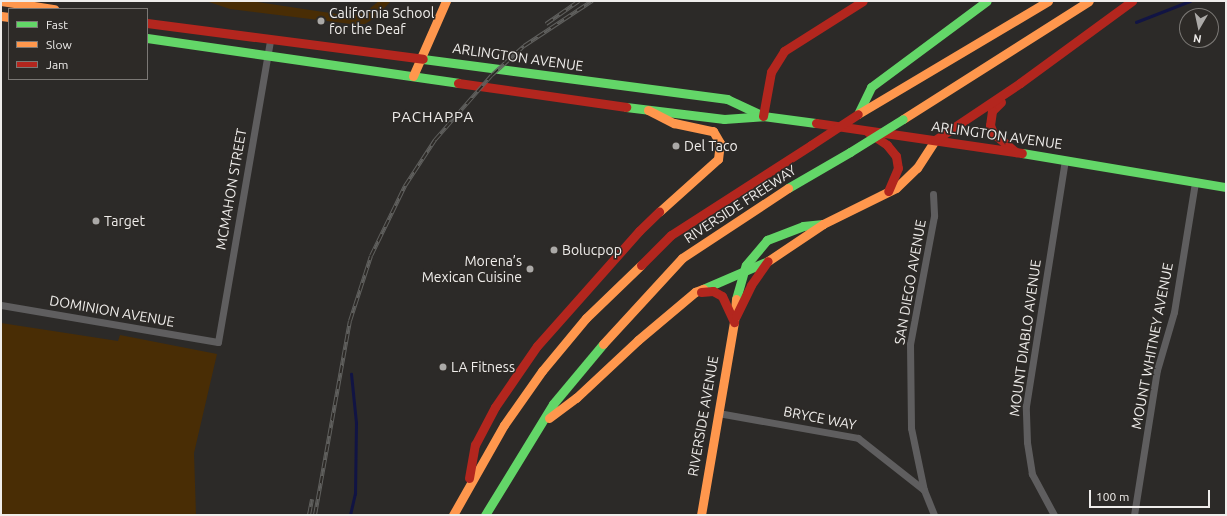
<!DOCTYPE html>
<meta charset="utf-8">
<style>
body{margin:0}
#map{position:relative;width:1227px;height:516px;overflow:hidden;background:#2c2a28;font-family:Ubuntu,sans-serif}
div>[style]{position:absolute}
.green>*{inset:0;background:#492d05}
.stream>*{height:2.5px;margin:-1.25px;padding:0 1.25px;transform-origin:1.25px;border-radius:1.25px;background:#111444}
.street>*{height:7px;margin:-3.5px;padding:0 3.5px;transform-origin:3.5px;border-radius:3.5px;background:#5f5e5f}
.fast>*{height:9px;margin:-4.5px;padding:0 4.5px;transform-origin:4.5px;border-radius:4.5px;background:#63d668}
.slow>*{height:9px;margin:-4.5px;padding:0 4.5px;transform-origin:4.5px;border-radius:4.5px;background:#ff974d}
.jam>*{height:9px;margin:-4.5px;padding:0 4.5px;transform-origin:4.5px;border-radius:4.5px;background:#b3261e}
.rail>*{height:4px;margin-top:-2px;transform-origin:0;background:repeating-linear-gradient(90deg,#2d2a27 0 8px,#60605e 0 16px);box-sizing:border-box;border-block:1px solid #60605e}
.fast-bridge>*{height:9px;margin:-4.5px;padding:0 4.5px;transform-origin:4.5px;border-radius:4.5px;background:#63d668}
.jam-bridge>*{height:9px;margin:-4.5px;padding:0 4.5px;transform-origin:4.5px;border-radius:4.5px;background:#b3261e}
.dots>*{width:11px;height:11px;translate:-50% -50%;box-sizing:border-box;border:2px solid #2d2a27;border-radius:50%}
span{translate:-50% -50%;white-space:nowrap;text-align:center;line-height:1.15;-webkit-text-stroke:3px #2d2a27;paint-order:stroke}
.poi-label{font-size:14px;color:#efedeb}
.left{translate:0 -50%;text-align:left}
.right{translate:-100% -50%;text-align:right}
.street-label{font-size:14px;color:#efedeb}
.neighbourhood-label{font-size:15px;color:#efedeb;letter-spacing:1px}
.frame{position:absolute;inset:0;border:2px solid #efedeb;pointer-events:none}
.legend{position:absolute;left:8px;top:8px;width:140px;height:72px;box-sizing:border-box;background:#2d2a27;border:1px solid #7b7875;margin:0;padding:5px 7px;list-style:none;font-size:12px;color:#efedeb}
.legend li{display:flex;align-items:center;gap:8px;height:20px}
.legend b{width:20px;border:1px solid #7b7875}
.north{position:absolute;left:1179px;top:8px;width:40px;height:40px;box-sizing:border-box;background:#2d2a27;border:1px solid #7b7875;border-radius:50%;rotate:189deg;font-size:11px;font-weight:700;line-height:16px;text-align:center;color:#efedeb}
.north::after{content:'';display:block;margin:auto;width:14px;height:18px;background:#aba9a7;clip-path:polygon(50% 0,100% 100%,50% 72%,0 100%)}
.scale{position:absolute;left:1089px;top:490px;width:121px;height:18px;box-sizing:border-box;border:2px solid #efedeb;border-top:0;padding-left:5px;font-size:12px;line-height:14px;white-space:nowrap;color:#efedeb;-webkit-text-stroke:3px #2d2a27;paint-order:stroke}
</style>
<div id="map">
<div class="green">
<i style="clip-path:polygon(206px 1px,251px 1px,350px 16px,364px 13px,379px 1px,391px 1px,376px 17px,365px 24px,351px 24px,230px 9px)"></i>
<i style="clip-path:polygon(1px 323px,118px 341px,120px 335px,217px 354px,194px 453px,196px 515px,1px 515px)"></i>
</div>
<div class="stream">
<i style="left:1136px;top:22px;width:58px;rotate:-21.3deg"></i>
<i style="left:350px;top:515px;width:22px;rotate:-77deg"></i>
<i style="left:355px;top:494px;width:71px;rotate:-89.2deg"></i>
<i style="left:356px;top:423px;width:49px;rotate:-95.8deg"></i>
</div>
<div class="street">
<i style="left:933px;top:194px;width:22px;rotate:87deg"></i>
<i style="left:934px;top:216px;width:130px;rotate:100.6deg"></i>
<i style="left:910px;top:344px;width:84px;rotate:89.3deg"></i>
<i style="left:911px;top:428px;width:63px;rotate:78.2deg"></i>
<i style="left:924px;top:490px;width:27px;rotate:68deg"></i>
<i style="left:1px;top:305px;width:220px;rotate:9.7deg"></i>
<i style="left:218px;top:342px;width:306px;rotate:-80.2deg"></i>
<i style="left:718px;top:413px;width:142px;rotate:10.1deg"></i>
<i style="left:858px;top:438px;width:84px;rotate:38.2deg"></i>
<i style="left:1054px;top:515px;width:47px;rotate:-118.2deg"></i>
<i style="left:1032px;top:474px;width:32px;rotate:-99deg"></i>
<i style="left:1027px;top:442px;width:36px;rotate:-92deg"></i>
<i style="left:1026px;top:406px;width:249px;rotate:-81deg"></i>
<i style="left:1134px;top:515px;width:147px;rotate:-81deg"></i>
<i style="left:1157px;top:370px;width:60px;rotate:-73.7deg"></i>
<i style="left:1174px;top:312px;width:132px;rotate:-80.8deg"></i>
</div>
<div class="fast">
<i style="left:147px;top:38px;width:314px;rotate:8.2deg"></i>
<i style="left:423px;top:59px;width:307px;rotate:7.5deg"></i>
<i style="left:727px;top:99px;width:38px;rotate:25deg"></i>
<i style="left:626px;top:107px;width:99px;rotate:7deg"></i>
<i style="left:724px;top:119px;width:39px;rotate:-4deg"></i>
<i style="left:763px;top:116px;width:53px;rotate:7.5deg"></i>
<i style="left:858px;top:114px;width:30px;rotate:-64deg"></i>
<i style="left:871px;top:87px;width:144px;rotate:-36.6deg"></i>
<i style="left:1022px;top:153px;width:207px;rotate:9.5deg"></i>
<i style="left:788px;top:188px;width:72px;rotate:-30.1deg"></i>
<i style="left:703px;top:289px;width:71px;rotate:-23.3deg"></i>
<i style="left:736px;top:299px;width:35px;rotate:-74deg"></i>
<i style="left:746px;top:265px;width:33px;rotate:-50deg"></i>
<i style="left:767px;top:240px;width:39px;rotate:-21deg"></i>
<i style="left:803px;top:226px;width:20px;rotate:-6deg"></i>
<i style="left:485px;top:515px;width:130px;rotate:-58.5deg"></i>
<i style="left:553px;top:404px;width:78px;rotate:-50.2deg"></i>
</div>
<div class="slow">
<i style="left:1px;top:1px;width:54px;rotate:8.6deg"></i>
<i style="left:1px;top:16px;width:8px;rotate:7deg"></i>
<i style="left:413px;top:76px;width:82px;rotate:-66.3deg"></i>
<i style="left:648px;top:110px;width:29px;rotate:27deg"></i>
<i style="left:674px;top:123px;width:40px;rotate:12deg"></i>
<i style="left:713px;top:131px;width:14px;rotate:60deg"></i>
<i style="left:720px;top:143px;width:16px;rotate:97deg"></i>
<i style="left:718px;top:159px;width:79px;rotate:138.1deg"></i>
<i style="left:858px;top:114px;width:221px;rotate:-30.7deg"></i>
<i style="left:903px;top:119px;width:220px;rotate:-32.4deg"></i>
<i style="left:768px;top:261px;width:66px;rotate:-33.9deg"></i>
<i style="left:823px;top:224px;width:81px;rotate:-26.3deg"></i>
<i style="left:896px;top:188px;width:29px;rotate:-44deg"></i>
<i style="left:917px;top:168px;width:33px;rotate:-57deg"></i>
<i style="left:603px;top:344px;width:117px;rotate:-47.4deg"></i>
<i style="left:682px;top:258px;width:127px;rotate:-33.4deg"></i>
<i style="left:549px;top:418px;width:34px;rotate:-37deg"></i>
<i style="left:576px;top:398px;width:85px;rotate:-43.1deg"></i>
<i style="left:638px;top:340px;width:75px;rotate:-40.1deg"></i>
<i style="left:695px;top:292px;width:9px;rotate:-21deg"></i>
<i style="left:453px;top:515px;width:103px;rotate:-60.5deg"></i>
<i style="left:504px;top:425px;width:66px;rotate:-54.9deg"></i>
<i style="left:542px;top:371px;width:69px;rotate:-50.3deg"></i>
<i style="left:586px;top:318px;width:76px;rotate:-43.9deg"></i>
<i style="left:701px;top:515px;width:196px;rotate:-80.3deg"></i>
<i style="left:734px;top:322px;width:23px;rotate:-85deg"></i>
</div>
<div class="jam">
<i style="left:147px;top:23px;width:278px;rotate:7.4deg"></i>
<i style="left:458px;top:83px;width:170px;rotate:8.1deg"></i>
<i style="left:1001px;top:102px;width:13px;rotate:135deg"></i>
<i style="left:992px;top:111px;width:14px;rotate:98deg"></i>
<i style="left:990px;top:125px;width:9px;rotate:69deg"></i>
<i style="left:993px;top:133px;width:30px;rotate:40deg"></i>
<i style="left:763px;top:116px;width:45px;rotate:-79.7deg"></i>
<i style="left:771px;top:72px;width:25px;rotate:-58deg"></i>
<i style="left:784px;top:51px;width:93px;rotate:-32.3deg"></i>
<i style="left:816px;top:123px;width:208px;rotate:8.3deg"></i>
<i style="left:868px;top:132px;width:23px;rotate:34deg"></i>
<i style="left:887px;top:145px;width:14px;rotate:51deg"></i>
<i style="left:896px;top:156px;width:12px;rotate:81deg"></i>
<i style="left:898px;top:168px;width:25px;rotate:113deg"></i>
<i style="left:935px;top:140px;width:102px;rotate:-33.8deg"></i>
<i style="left:1020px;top:83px;width:139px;rotate:-36.2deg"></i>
<i style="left:641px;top:265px;width:42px;rotate:-45deg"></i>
<i style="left:671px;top:235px;width:166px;rotate:-32.7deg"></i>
<i style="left:701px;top:292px;width:12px;rotate:-5deg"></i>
<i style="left:713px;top:291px;width:10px;rotate:29deg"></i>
<i style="left:722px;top:296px;width:29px;rotate:65deg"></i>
<i style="left:736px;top:316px;width:34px;rotate:-64deg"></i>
<i style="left:751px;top:285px;width:29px;rotate:-55deg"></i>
<i style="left:469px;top:478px;width:34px;rotate:-80deg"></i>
<i style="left:475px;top:445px;width:43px;rotate:-62.2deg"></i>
<i style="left:495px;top:407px;width:74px;rotate:-55.5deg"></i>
<i style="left:537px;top:346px;width:154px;rotate:-48.4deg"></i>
<i style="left:639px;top:231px;width:28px;rotate:-44deg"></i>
</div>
<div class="rail">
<i style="left:546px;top:24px;width:40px;rotate:-34.9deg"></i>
<i style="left:309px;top:515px;width:16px;rotate:-79deg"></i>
<i style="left:315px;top:515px;width:197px;rotate:-79.8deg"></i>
<i style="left:350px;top:321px;width:68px;rotate:-72.1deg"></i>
<i style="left:371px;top:256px;width:78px;rotate:-64.1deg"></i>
<i style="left:405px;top:186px;width:55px;rotate:-56.9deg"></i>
<i style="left:435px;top:140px;width:86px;rotate:-48.8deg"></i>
<i style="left:492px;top:75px;width:43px;rotate:-42.2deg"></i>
<i style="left:524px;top:46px;width:82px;rotate:-33.5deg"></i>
</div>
<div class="fast-bridge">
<i style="left:850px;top:152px;width:62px;rotate:-31.9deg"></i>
</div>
<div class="jam-bridge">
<i style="left:811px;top:145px;width:56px;rotate:-33.4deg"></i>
</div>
<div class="dots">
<i style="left:321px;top:21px;background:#aba9a7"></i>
<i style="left:676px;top:146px;background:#aba9a7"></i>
<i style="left:96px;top:221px;background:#aba9a7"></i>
<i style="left:554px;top:250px;background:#aba9a7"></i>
<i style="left:530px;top:269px;background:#aba9a7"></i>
<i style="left:443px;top:367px;background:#aba9a7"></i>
</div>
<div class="poi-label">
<span class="left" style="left:329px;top:21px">California School<br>for the Deaf</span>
<span class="left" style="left:684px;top:146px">Del Taco</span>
<span class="left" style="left:104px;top:221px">Target</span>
<span class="left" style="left:562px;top:250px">Bolucpop</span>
<span class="right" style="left:522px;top:269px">Morena’s<br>Mexican Cuisine</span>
<span class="left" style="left:451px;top:367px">LA Fitness</span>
</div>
<div class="street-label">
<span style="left:518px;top:57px;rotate:8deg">ARLINGTON AVENUE</span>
<span style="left:997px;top:135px;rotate:8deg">ARLINGTON AVENUE</span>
<span style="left:231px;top:189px;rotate:-80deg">MCMAHON STREET</span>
<span style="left:740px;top:204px;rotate:-33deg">RIVERSIDE FREEWAY</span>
<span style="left:910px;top:282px;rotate:-80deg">SAN DIEGO AVENUE</span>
<span style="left:112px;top:311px;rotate:10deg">DOMINION AVENUE</span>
<span style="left:1025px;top:338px;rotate:-82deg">MOUNT DIABLO AVENUE</span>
<span style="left:1152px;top:346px;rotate:-79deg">MOUNT WHITNEY AVENUE</span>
<span style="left:703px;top:416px;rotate:-80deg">RIVERSIDE AVENUE</span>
<span style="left:820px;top:418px;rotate:11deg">BRYCE WAY</span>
</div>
<div class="neighbourhood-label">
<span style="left:433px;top:117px">PACHAPPA</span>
</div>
<div class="frame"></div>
<ul class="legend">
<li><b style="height:5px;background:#63d668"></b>Fast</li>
<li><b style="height:5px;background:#ff974d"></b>Slow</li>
<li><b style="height:5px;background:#b3261e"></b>Jam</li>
</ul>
<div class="north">N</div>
<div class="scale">100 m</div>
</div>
